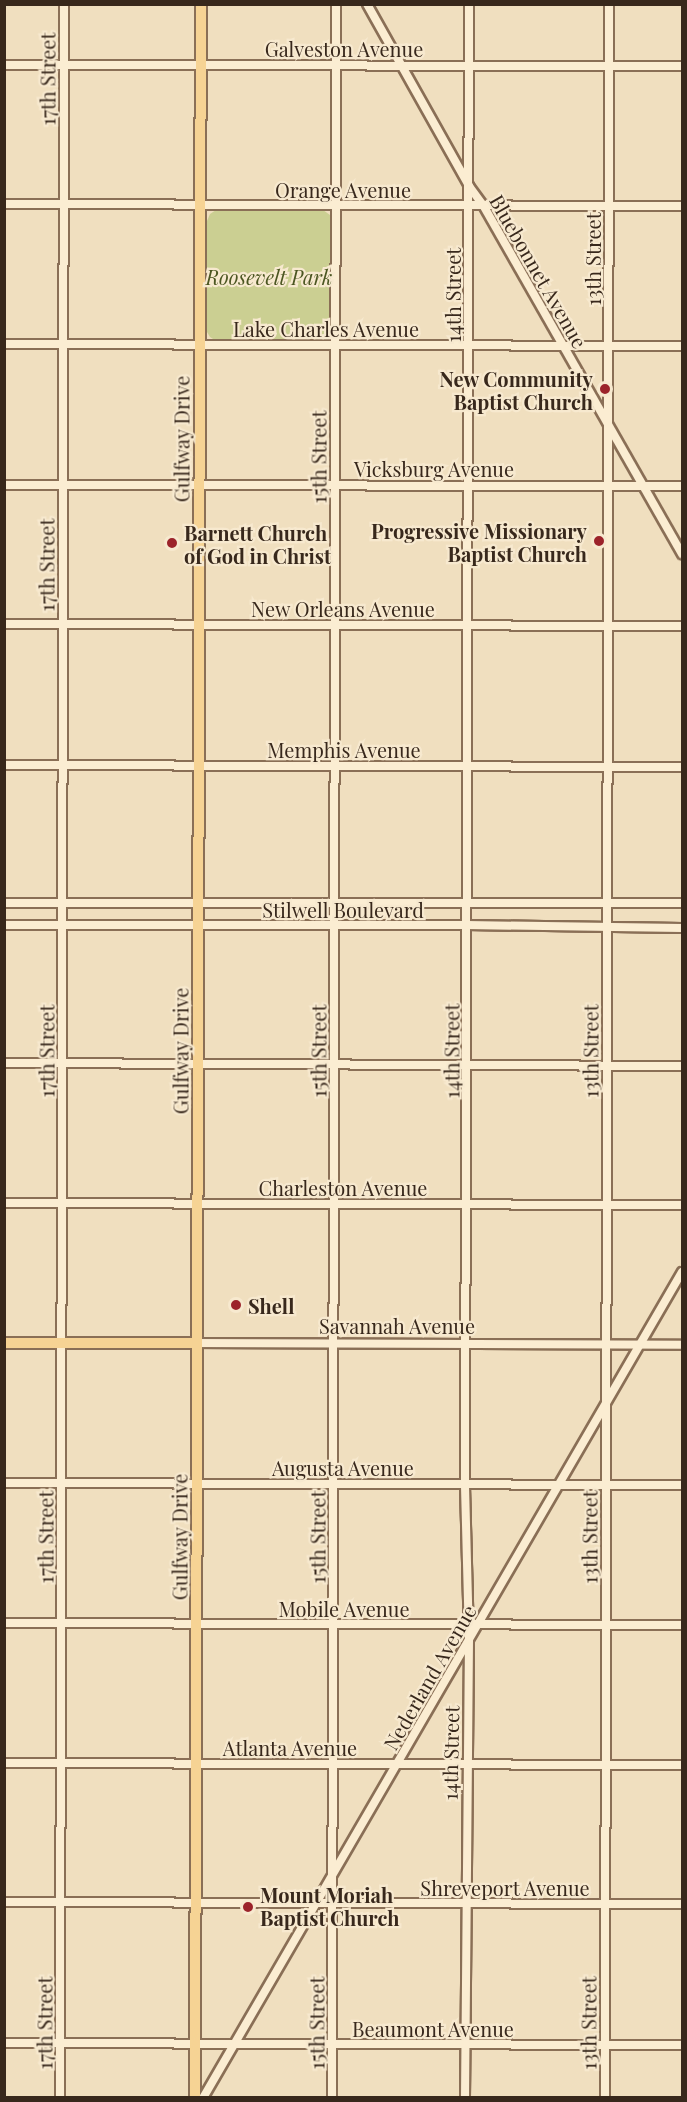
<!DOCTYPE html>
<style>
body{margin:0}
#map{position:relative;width:687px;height:2102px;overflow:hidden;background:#f0dfbf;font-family:"Playfair Display",serif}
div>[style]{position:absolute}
.green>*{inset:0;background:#cbcf92}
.roads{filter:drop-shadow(2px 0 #8a6f56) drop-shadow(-2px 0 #8a6f56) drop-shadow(0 2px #8a6f56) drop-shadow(0 -2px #8a6f56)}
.minor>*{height:8px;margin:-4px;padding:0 4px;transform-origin:4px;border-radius:4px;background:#fbedd2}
.major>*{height:10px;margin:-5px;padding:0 5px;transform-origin:5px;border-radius:5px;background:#f6d394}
.dots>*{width:16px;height:16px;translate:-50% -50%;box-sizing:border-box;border:3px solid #f7e9cf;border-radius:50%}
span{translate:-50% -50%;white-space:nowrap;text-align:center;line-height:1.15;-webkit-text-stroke:4.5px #f7e9cf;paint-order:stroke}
.street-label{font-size:20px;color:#38281c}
.park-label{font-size:20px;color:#4b5621;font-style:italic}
.poi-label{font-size:20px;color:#38281c;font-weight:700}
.right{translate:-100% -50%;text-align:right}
.left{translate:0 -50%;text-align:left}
.frame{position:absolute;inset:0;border:6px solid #38281c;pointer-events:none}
</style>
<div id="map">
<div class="green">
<i style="clip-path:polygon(216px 210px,323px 210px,330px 215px,330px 337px,328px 341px,216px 341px,210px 337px,207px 332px,207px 221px,210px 214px)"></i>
</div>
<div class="roads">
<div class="minor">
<i style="left:367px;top:4px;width:209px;rotate:60.7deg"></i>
<i style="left:469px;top:186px;width:24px;rotate:54deg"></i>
<i style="left:483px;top:205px;width:402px;rotate:60.3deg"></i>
<i style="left:4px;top:65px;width:678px;rotate:0.08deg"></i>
<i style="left:4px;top:204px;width:678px;rotate:0.17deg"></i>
<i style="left:4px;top:344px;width:678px;rotate:0.17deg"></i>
<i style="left:4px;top:485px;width:678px;rotate:0.08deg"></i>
<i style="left:4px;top:624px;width:678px;rotate:0.17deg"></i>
<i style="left:4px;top:765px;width:678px;rotate:0.17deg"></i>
<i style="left:4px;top:903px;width:678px"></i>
<i style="left:4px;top:925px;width:463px"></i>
<i style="left:467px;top:925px;width:215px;rotate:0.8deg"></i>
<i style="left:4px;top:1063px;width:678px;rotate:0.25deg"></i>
<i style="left:4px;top:1203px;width:678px;rotate:0.17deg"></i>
<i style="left:197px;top:1343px;width:485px;rotate:0.2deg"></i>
<i style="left:4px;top:1483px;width:678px;rotate:0.17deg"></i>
<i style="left:4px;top:1623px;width:678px;rotate:0.17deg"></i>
<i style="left:4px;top:1763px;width:678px;rotate:0.17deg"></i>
<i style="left:4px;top:1902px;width:678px;rotate:0.17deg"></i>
<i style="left:4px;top:2043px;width:678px;rotate:0.17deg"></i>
<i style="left:60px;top:2098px;width:2094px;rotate:-89.89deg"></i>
<i style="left:203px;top:2098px;width:955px;rotate:-59.89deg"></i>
<i style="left:332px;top:2098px;width:2094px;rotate:-89.89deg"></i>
<i style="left:465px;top:2098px;width:459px;rotate:-89.5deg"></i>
<i style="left:469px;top:1639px;width:156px;rotate:-91.5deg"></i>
<i style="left:465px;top:1483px;width:1479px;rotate:-89.85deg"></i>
<i style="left:605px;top:2098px;width:2094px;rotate:-89.89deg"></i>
</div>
<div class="major">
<i style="left:4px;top:1343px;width:193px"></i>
<i style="left:195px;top:2098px;width:2094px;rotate:-89.84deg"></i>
</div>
</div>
<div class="dots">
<i style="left:605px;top:389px;background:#9c232a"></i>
<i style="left:599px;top:541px;background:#9c232a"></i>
<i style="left:172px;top:543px;background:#9c232a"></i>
<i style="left:236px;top:1305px;background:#9c232a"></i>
<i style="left:248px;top:1907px;background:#9c232a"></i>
</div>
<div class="street-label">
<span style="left:344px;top:48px">Galveston Avenue</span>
<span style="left:47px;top:79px;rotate:-90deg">17th Street</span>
<span style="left:343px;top:189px">Orange Avenue</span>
<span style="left:592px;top:259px;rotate:-90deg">13th Street</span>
<span style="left:539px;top:271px;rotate:60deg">Bluebonnet Avenue</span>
<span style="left:452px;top:295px;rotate:-90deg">14th Street</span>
<span style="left:326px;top:328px">Lake Charles Avenue</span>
<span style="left:181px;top:439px;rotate:-90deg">Gulfway Drive</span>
<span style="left:318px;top:457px;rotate:-90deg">15th Street</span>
<span style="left:434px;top:468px">Vicksburg Avenue</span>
<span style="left:46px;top:565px;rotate:-90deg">17th Street</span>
<span style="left:343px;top:608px">New Orleans Avenue</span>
<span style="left:344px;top:749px">Memphis Avenue</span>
<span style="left:343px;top:909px">Stilwell Boulevard</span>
<span style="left:46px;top:1051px;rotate:-90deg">17th Street</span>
<span style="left:180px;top:1051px;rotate:-90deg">Gulfway Drive</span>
<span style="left:318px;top:1051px;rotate:-90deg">15th Street</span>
<span style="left:451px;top:1051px;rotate:-90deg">14th Street</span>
<span style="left:590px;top:1051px;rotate:-90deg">13th Street</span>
<span style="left:343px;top:1187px">Charleston Avenue</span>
<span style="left:397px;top:1325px">Savannah Avenue</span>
<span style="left:343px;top:1467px">Augusta Avenue</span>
<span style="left:45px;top:1537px;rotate:-90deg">17th Street</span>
<span style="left:179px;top:1537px;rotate:-90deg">Gulfway Drive</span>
<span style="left:317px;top:1537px;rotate:-90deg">15th Street</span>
<span style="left:589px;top:1537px;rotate:-90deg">13th Street</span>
<span style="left:344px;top:1608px">Mobile Avenue</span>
<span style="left:429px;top:1677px;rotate:-60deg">Nederland Avenue</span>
<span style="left:290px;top:1747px">Atlanta Avenue</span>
<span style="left:450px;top:1753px;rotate:-89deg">14th Street</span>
<span style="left:505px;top:1887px">Shreveport Avenue</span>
<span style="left:44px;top:2023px;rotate:-90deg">17th Street</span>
<span style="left:316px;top:2023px;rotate:-90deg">15th Street</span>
<span style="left:588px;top:2023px;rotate:-90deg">13th Street</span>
<span style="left:433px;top:2028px">Beaumont Avenue</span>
</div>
<div class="park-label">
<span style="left:269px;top:276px">Roosevelt Park</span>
</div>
<div class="poi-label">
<span class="right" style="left:593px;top:390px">New Community<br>Baptist Church</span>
<span class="right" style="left:587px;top:542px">Progressive Missionary<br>Baptist Church</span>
<span class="left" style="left:184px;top:544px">Barnett Church<br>of God in Christ</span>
<span class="left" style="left:248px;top:1305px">Shell</span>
<span class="left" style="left:260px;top:1906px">Mount Moriah<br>Baptist Church</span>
</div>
<div class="frame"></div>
</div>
